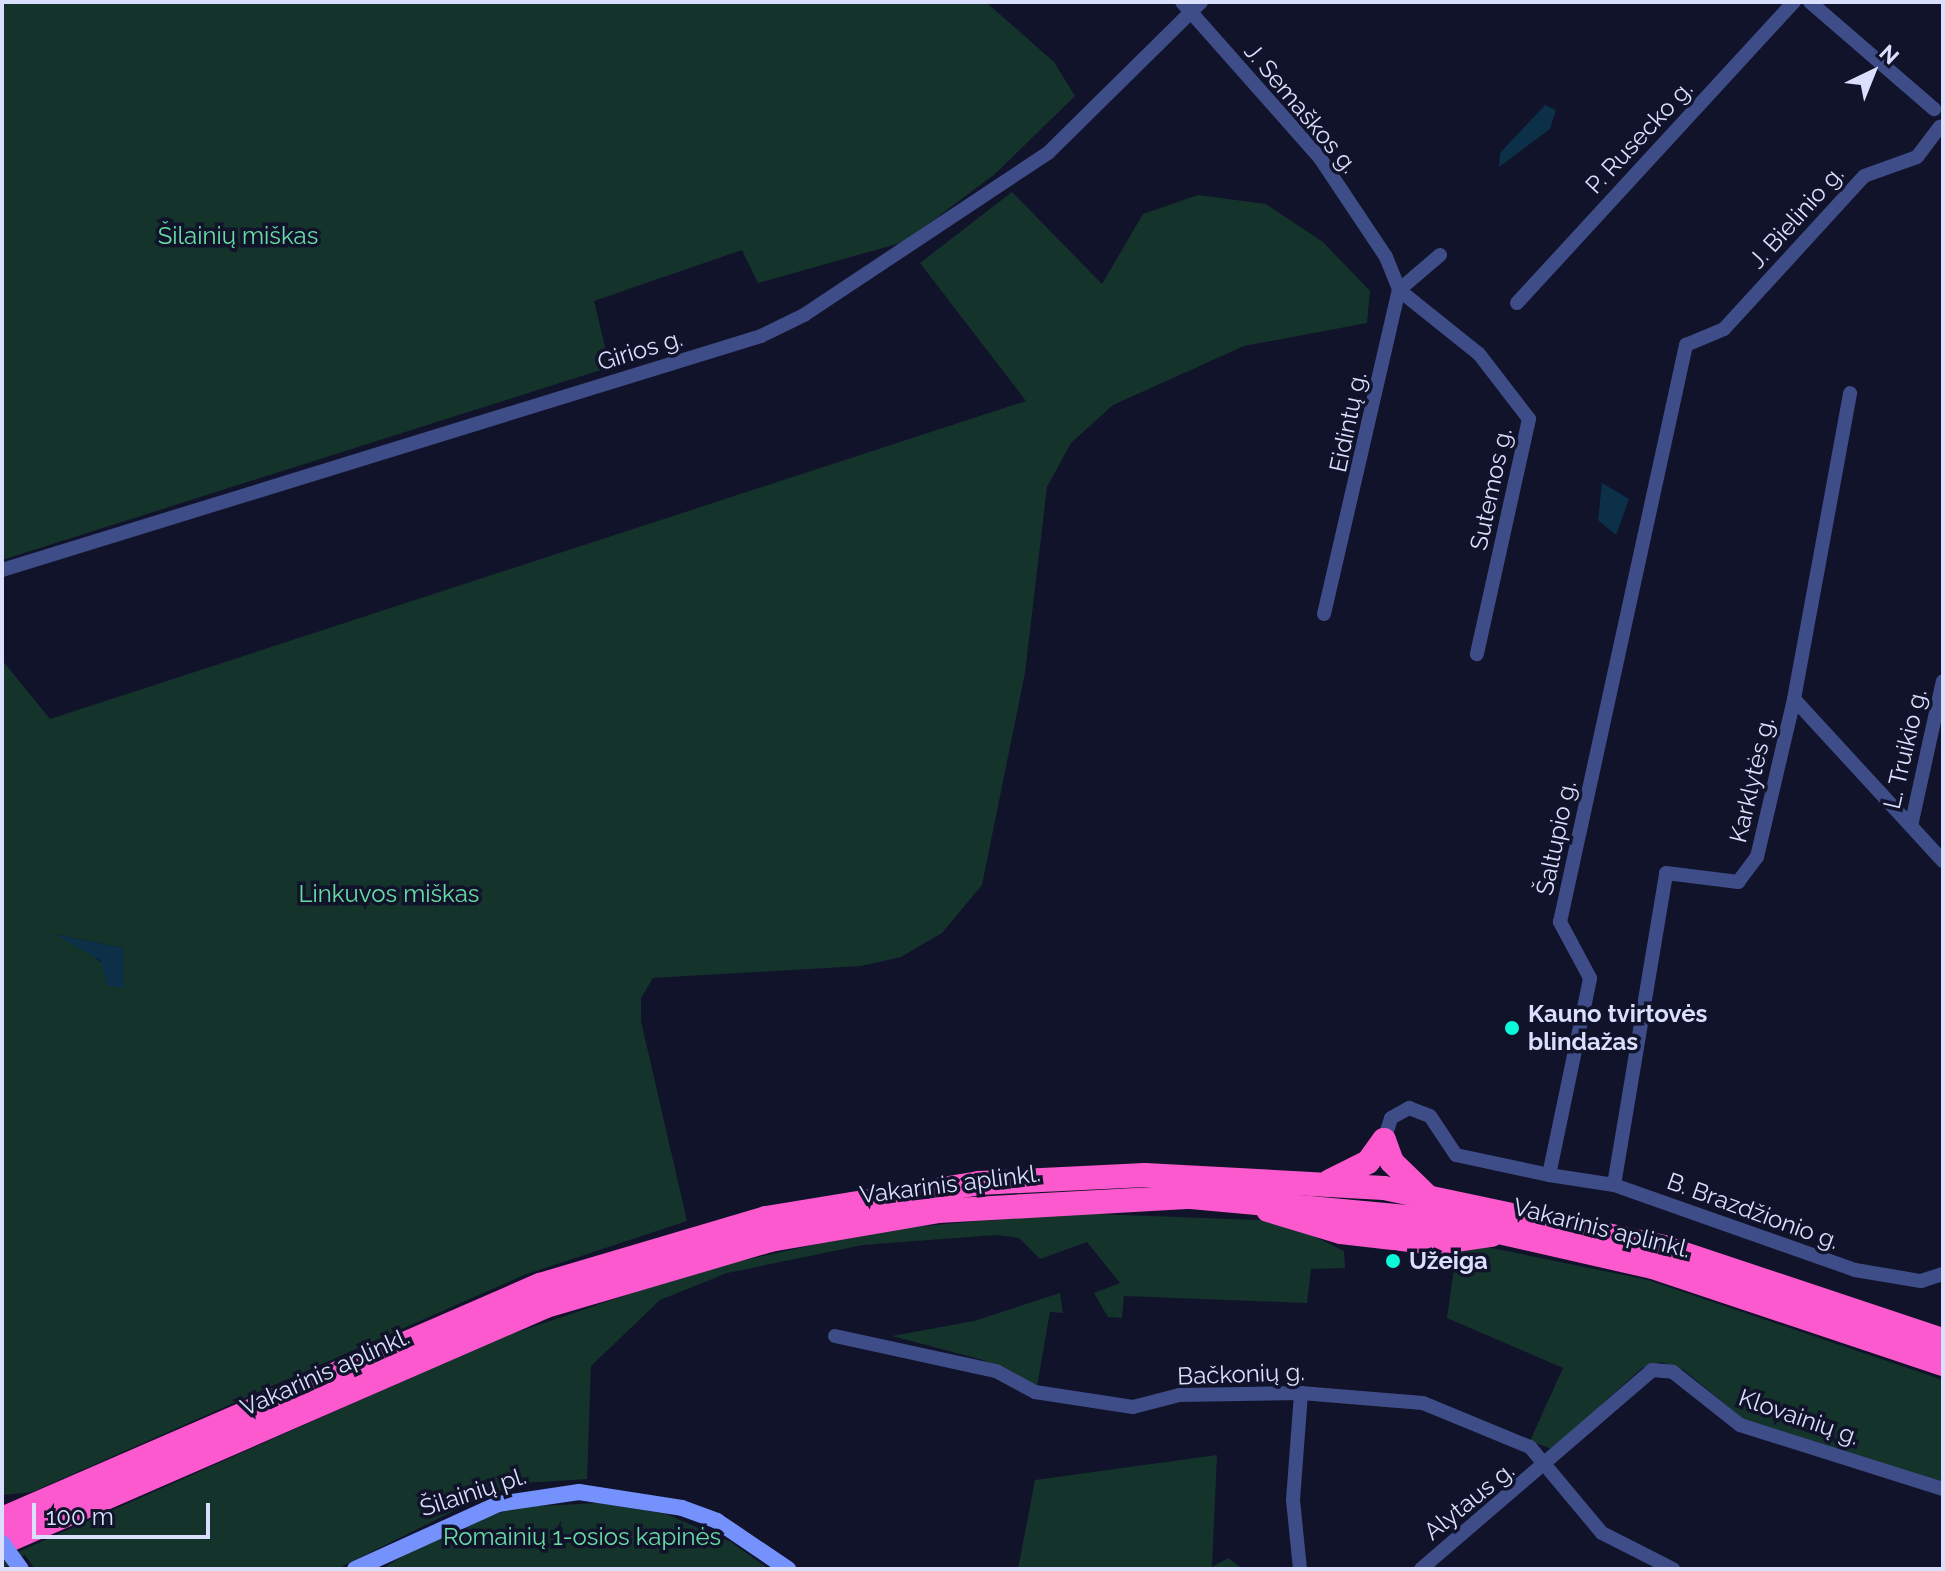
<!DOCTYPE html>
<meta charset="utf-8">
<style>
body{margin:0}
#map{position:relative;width:1945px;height:1571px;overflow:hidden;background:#11132a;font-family:Raleway,sans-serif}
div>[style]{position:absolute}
.green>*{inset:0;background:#14332b}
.water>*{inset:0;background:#0c3048}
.street>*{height:14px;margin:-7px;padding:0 7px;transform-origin:7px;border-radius:7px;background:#3e4c87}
.secondary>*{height:16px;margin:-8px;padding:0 8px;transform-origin:8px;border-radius:8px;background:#7491fc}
.highway>*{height:24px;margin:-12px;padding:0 12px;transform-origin:12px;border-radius:12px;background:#fb59cd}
.secondary-bridge>*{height:16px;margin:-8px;padding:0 8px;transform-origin:8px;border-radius:8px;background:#7491fc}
.dots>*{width:22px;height:22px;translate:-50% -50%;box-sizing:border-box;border:4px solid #11132a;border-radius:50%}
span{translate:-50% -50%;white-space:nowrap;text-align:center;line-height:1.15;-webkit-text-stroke:7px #11132a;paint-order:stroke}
.street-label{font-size:24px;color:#dbdffe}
.park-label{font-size:24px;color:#67dea4}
.poi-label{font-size:24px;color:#dbdffe;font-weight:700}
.left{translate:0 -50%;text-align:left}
.frame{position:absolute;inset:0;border:4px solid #dbdffe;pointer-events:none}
.north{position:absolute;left:1833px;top:32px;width:80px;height:80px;-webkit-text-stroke:6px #11132a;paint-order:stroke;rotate:43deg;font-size:22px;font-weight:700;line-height:32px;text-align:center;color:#dbdffe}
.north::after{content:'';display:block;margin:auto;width:28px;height:36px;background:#dbdffe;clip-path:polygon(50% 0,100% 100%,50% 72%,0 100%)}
.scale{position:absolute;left:32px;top:1503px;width:178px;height:36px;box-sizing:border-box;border:4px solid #dbdffe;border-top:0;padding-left:10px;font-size:24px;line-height:28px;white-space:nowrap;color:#dbdffe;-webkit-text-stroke:6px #11132a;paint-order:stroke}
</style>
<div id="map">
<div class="green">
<i style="clip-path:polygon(2px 2px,986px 2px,1054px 62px,1075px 96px,995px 174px,904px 242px,758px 283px,742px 250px,594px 301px,610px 367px,2px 560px)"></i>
<i style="clip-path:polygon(evenodd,1012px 192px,1102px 284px,1143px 214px,1198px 195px,1266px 204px,1323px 242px,1370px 291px,1367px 323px,1244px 346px,1113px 405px,1071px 443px,1047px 487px,1025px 673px,982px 885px,942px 933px,901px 957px,861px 966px,653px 978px,641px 998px,641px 1021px,687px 1221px,524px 1275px,32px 1492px,3px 1495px,2px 660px,50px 719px,1026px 401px,920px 263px,1012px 192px,54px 934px,123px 948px,123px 974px,109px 971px,88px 950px,54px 934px)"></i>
<i style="clip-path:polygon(1069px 1213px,1283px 1221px,1344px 1251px,1345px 1268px,1311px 1269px,1307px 1303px,1124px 1296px,1122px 1318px,1108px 1317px,1094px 1293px,1120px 1283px,1087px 1242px,1040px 1259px,1019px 1238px,996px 1235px,863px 1245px,727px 1273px,660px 1300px,591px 1366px,587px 1479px,524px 1483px,476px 1500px,337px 1569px,35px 1569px,25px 1555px,2px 1569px,2px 1559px,503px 1337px,700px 1270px,880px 1230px)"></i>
<i style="clip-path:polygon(1467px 1243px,1648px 1280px,1943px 1380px,1943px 1486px,1744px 1420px,1684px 1370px,1661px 1362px,1642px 1368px,1552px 1449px,1530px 1441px,1563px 1368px,1447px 1318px,1457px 1247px)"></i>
<i style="clip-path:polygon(1060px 1293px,1063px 1313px,1050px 1312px,1037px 1386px,983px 1360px,892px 1336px,974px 1321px)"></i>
<i style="clip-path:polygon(1217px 1455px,1212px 1567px,1228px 1558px,1243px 1569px,1018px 1569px,1035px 1480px)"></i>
<i style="clip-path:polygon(599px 1503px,666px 1514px,731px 1542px,769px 1569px,382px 1569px,433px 1537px,516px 1507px)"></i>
</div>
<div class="water">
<i style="clip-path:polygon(1545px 105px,1556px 110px,1550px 129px,1499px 167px,1500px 153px)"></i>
<i style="clip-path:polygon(1602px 483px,1629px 499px,1616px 535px,1598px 520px)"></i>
<i style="clip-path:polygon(54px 934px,123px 948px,124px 988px,108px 986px,100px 960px)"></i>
</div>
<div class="street">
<i style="left:1182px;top:2px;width:208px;rotate:48.5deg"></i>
<i style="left:1320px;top:158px;width:119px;rotate:56.3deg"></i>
<i style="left:1386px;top:257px;width:35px;rotate:68deg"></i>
<i style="left:1399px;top:290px;width:102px;rotate:38.7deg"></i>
<i style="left:1479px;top:354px;width:82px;rotate:52.4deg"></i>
<i style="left:1529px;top:419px;width:241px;rotate:102.5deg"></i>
<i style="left:1810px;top:2px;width:164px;rotate:40.8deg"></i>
<i style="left:1517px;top:303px;width:409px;rotate:-47.4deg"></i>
<i style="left:2px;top:570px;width:794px;rotate:-17.13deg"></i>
<i style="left:761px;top:336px;width:48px;rotate:-26deg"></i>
<i style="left:804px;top:315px;width:294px;rotate:-33.6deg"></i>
<i style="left:1049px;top:152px;width:214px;rotate:-44.6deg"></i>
<i style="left:1324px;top:614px;width:333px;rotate:-77deg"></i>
<i style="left:1399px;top:290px;width:54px;rotate:-40.5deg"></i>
<i style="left:1794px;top:699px;width:220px;rotate:47.4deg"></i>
<i style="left:1911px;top:826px;width:148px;rotate:-77.6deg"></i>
<i style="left:1384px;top:1140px;width:23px;rotate:-72deg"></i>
<i style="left:1391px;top:1118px;width:21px;rotate:-29deg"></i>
<i style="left:1409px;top:1108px;width:22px;rotate:21deg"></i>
<i style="left:1430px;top:1116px;width:47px;rotate:56.3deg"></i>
<i style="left:1456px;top:1155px;width:95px;rotate:12.1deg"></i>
<i style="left:1549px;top:1175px;width:201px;rotate:-78.2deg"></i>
<i style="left:1590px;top:978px;width:64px;rotate:-118.2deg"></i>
<i style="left:1560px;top:922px;width:591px;rotate:-77.68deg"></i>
<i style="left:1686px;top:345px;width:41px;rotate:-22.8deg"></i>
<i style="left:1724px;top:329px;width:207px;rotate:-47.5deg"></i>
<i style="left:1864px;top:176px;width:56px;rotate:-19.7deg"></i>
<i style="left:1917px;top:157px;width:38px;rotate:-53deg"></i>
<i style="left:1549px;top:1175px;width:66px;rotate:8.7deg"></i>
<i style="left:1614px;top:1185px;width:256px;rotate:19.4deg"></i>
<i style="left:1855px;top:1270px;width:67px;rotate:9.5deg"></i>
<i style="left:1921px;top:1281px;width:23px;rotate:-18deg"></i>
<i style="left:1614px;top:1185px;width:316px;rotate:-80.5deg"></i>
<i style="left:1666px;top:873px;width:73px;rotate:7.1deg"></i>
<i style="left:1738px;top:882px;width:31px;rotate:-53deg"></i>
<i style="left:1757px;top:857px;width:162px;rotate:-76.8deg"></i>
<i style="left:1794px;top:699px;width:311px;rotate:-79.6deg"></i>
<i style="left:835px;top:1336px;width:165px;rotate:12.3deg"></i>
<i style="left:996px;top:1371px;width:44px;rotate:28.3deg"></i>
<i style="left:1035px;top:1392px;width:99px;rotate:8.7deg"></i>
<i style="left:1133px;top:1407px;width:48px;rotate:-14.6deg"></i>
<i style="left:1179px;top:1395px;width:122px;rotate:-0.9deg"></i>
<i style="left:1301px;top:1393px;width:122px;rotate:4.7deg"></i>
<i style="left:1423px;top:1403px;width:116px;rotate:22.4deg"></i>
<i style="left:1530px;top:1447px;width:112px;rotate:50.1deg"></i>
<i style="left:1602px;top:1533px;width:80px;rotate:26.9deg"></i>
<i style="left:1300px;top:1569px;width:69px;rotate:-95.8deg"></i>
<i style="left:1293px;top:1500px;width:107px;rotate:-85.7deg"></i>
<i style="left:1421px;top:1569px;width:305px;rotate:-40.7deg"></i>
<i style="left:1652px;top:1370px;width:21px;rotate:5deg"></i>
<i style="left:1673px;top:1372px;width:85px;rotate:38.3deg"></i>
<i style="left:1740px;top:1425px;width:213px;rotate:17.5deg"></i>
</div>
<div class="secondary">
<i style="left:355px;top:1569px;width:157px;rotate:-24.4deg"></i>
<i style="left:498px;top:1504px;width:82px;rotate:-8.4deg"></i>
<i style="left:579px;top:1492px;width:104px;rotate:8.8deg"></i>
<i style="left:682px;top:1508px;width:37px;rotate:20deg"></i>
<i style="left:717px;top:1521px;width:86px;rotate:34.1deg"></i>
</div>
<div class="highway">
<i style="left:1384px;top:1140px;width:23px;rotate:70deg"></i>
<i style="left:1392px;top:1162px;width:46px;rotate:44.1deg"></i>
<i style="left:1330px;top:1181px;width:42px;rotate:-26.6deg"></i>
<i style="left:1368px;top:1162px;width:27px;rotate:-54deg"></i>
<i style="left:1268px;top:1210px;width:76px;rotate:16.8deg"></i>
<i style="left:1341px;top:1232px;width:96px;rotate:6.6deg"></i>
<i style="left:1436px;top:1243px;width:56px;rotate:-8.3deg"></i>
<i style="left:2px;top:1519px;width:587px;rotate:-23.51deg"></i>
<i style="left:540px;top:1285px;width:236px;rotate:-16.5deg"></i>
<i style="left:766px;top:1218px;width:216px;rotate:-9.3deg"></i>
<i style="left:979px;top:1183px;width:166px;rotate:-2.8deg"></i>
<i style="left:1145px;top:1175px;width:239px;rotate:3.1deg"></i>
<i style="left:1384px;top:1188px;width:285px;rotate:11.9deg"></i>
<i style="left:1663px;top:1247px;width:295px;rotate:18.4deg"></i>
<i style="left:2px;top:1543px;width:593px;rotate:-23.54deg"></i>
<i style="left:546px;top:1306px;width:234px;rotate:-16.4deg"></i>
<i style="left:770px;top:1240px;width:170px;rotate:-9.8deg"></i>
<i style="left:938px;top:1211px;width:253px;rotate:-3.2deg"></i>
<i style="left:1191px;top:1197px;width:260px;rotate:5.3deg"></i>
<i style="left:1450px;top:1221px;width:208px;rotate:12.8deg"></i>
<i style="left:1653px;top:1267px;width:306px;rotate:18.5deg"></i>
</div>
<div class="secondary-bridge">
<i style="left:2px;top:1543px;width:32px;rotate:54deg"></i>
</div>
<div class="dots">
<i style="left:1512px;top:1028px;background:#0bf9d9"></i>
<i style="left:1393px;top:1261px;background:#0bf9d9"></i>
</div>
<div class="street-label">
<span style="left:1301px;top:108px;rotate:50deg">J. Semaškos g.</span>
<span style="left:1639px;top:137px;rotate:-47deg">P. Rusecko g.</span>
<span style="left:1796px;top:217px;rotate:-48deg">J. Bielinio g.</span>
<span style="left:640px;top:350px;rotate:-17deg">Girios g.</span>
<span style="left:1348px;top:422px;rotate:-78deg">Eidintų g.</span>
<span style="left:1491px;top:489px;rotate:-78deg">Sutemos g.</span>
<span style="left:1905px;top:749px;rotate:-77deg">L. Truikio g.</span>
<span style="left:1752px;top:780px;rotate:-77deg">Karklytės g.</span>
<span style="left:1556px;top:838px;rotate:-78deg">Šaltupio g.</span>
<span style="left:950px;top:1184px;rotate:-7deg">Vakarinis aplinkl.</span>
<span style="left:1753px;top:1211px;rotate:20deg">B. Brazdžionio g.</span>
<span style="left:1602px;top:1228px;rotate:14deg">Vakarinis aplinkl.</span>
<span style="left:325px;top:1372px;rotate:-24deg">Vakarinis aplinkl.</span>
<span style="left:1241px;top:1374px;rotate:-2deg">Bačkonių g.</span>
<span style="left:1799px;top:1417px;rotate:19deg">Klovainių g.</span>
<span style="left:473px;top:1492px;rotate:-18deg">Šilainių pl.</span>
<span style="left:1469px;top:1501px;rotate:-39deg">Alytaus g.</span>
</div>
<div class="park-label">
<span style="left:238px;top:236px">Šilainių miškas</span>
<span style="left:389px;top:894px">Linkuvos miškas</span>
<span style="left:582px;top:1537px">Romainių 1-osios kapinės</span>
</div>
<div class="poi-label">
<span class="left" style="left:1528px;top:1028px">Kauno tvirtovės<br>blindažas</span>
<span class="left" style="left:1409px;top:1261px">Užeiga</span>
</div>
<div class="frame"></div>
<div class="north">N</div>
<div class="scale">100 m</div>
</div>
